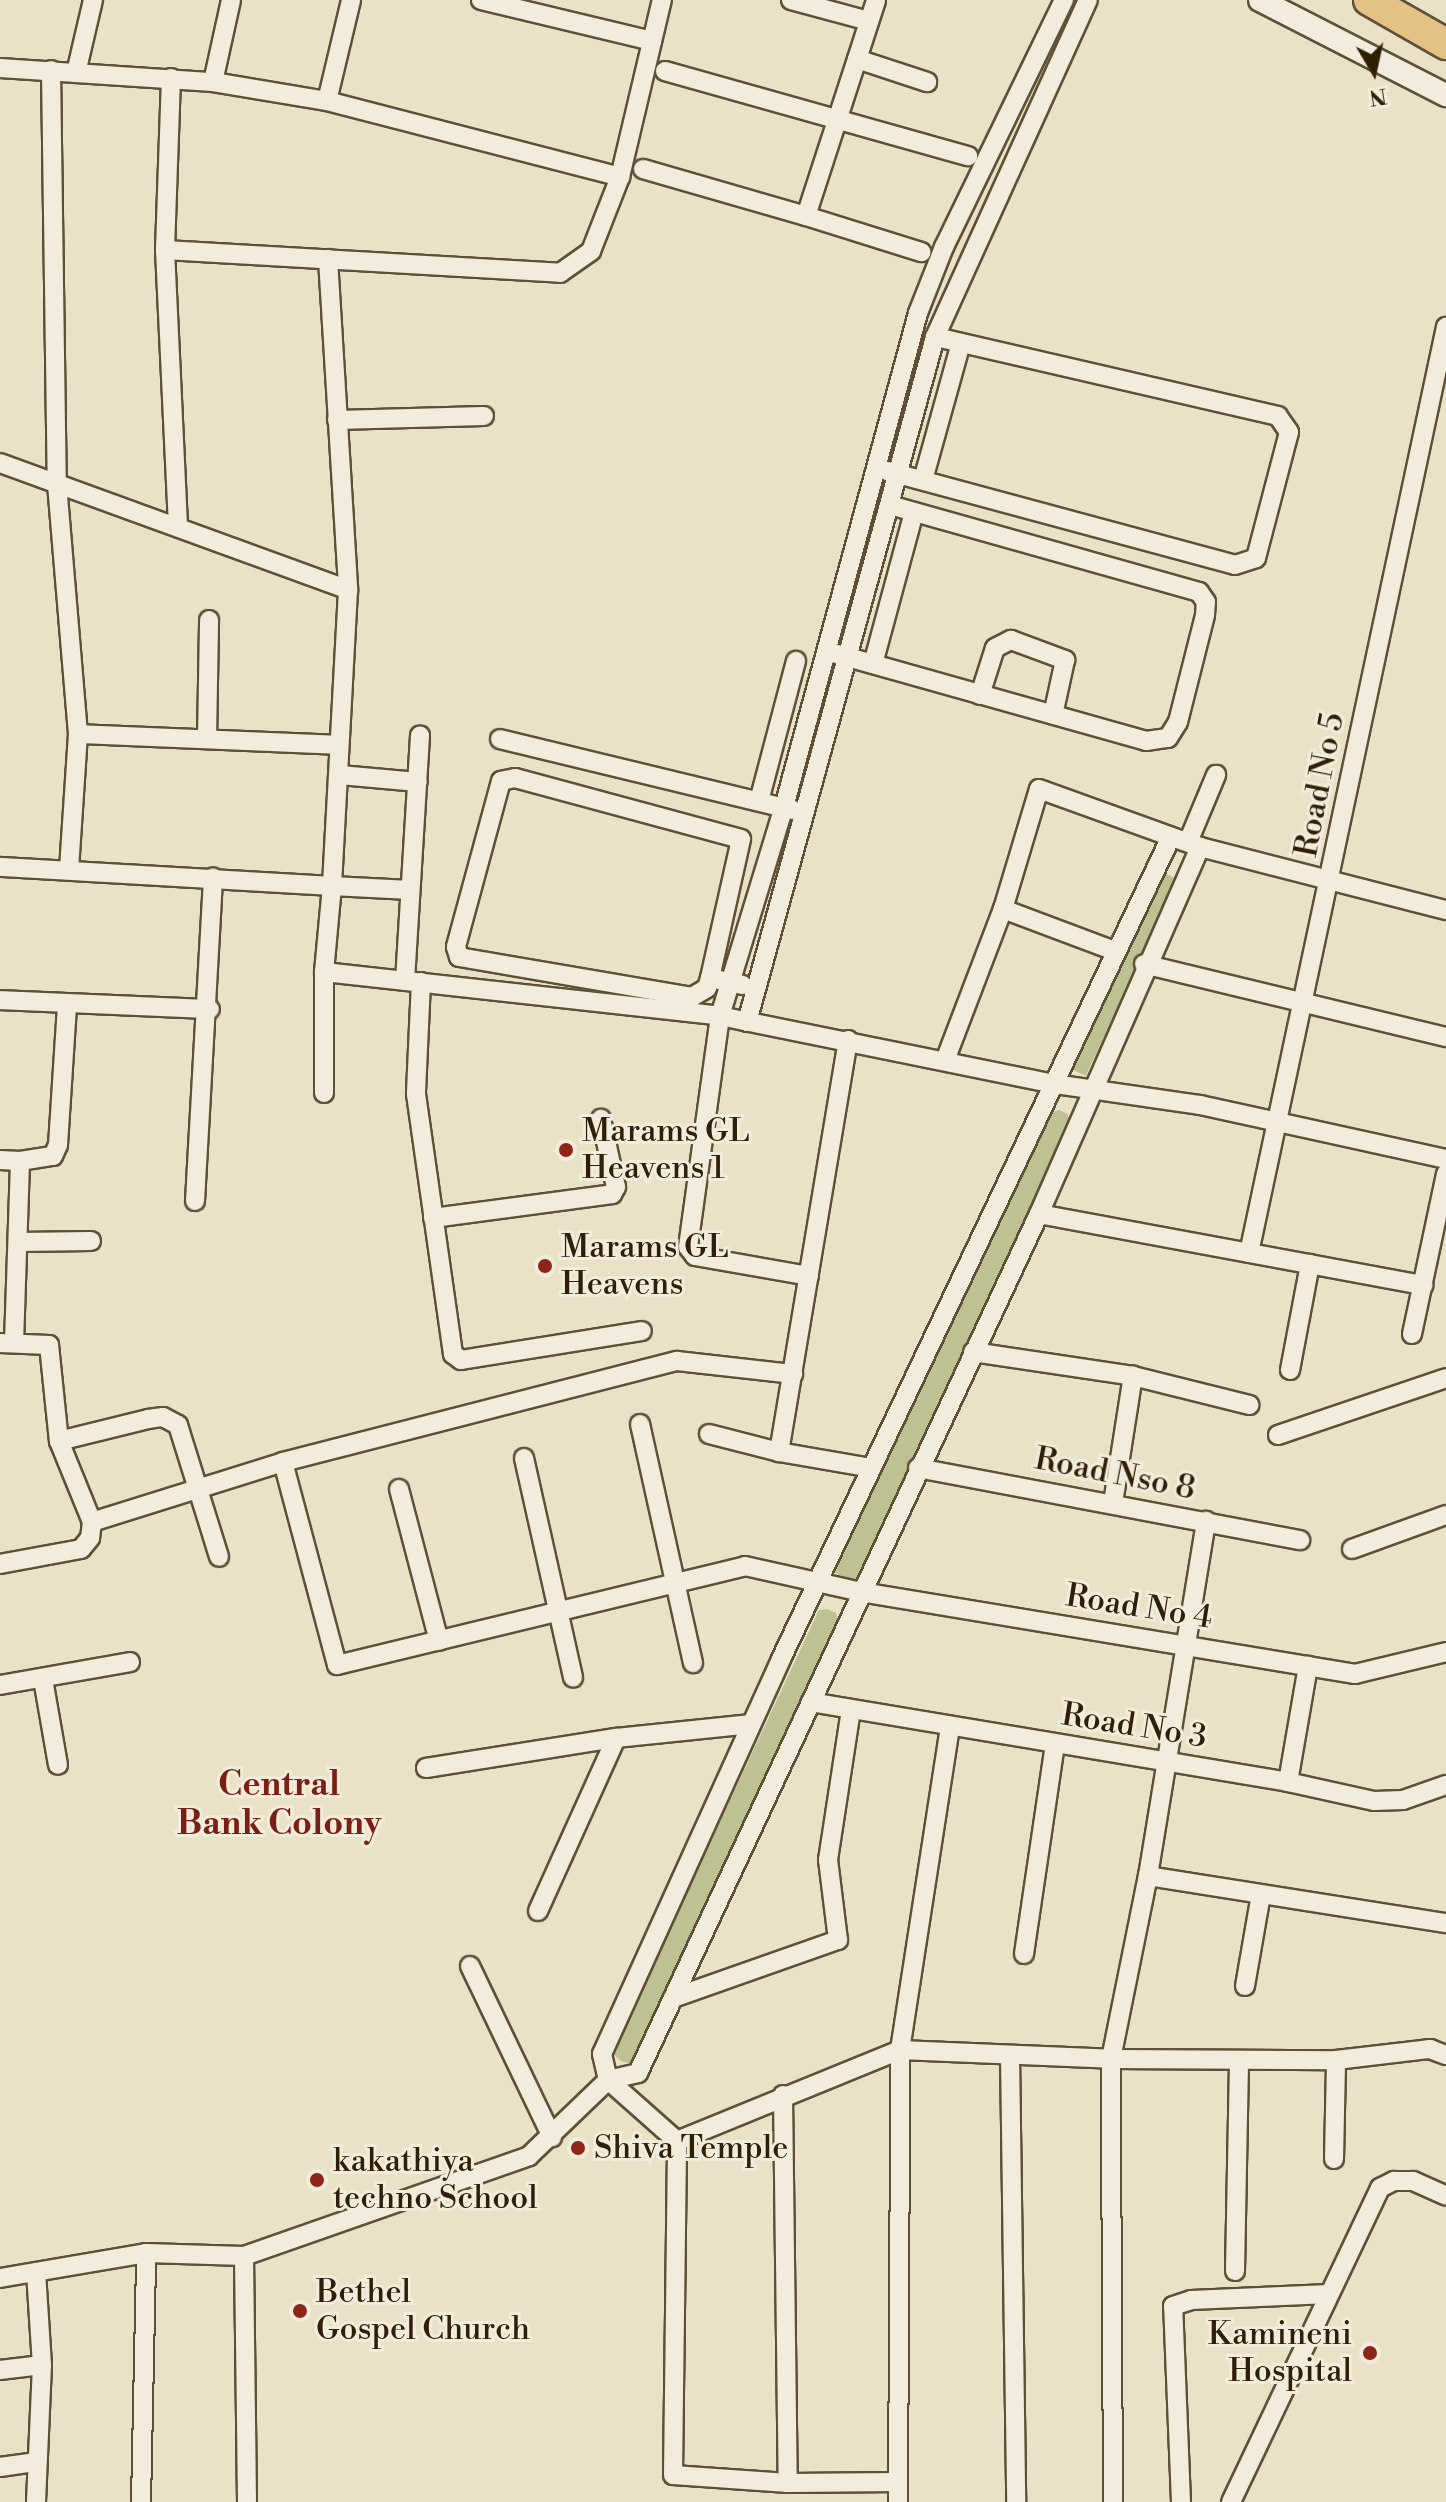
<!DOCTYPE html>
<style>
body{margin:0}
#map{position:relative;width:1446px;height:2502px;overflow:hidden;background:#e9e2c7;font-family:"Libre Bodoni",serif}
div>[style]{position:absolute}
.green>*{inset:0;background:#bec191;transform-origin:0 0}
.roads{filter:drop-shadow(2px 0 #5e5037) drop-shadow(-2px 0 #5e5037) drop-shadow(0 2px #5e5037) drop-shadow(0 -2px #5e5037)}
.minor>*{height:18px;margin:-9px;padding:0 9px;transform-origin:9px;border-radius:9px;background:#f1ecdb}
.tertiary>*{height:22px;margin:-11px;padding:0 11px;transform-origin:11px;border-radius:11px;background:#f1ecdb}
.trunk>*{height:30px;margin:-15px;padding:0 15px;transform-origin:15px;border-radius:15px;background:#e4c184}
.dots>*{width:22px;height:22px;translate:-50% -50%;box-sizing:border-box;border:4px solid #f1ecdb;border-radius:50%}
span{translate:-50% -50%;white-space:nowrap;text-align:center;line-height:1.15;-webkit-text-stroke:6px #f1ecdb;paint-order:stroke}
.street-label{font-size:32px;color:#301f07}
.poi-label{font-size:32px;color:#301f07}
.left{translate:0 -50%;text-align:left}
.right{translate:-100% -50%;text-align:right}
.neighbourhood-label{font-size:34px;color:#7a1f14;font-weight:700}
.north{position:absolute;left:1334px;top:32px;width:80px;height:80px;-webkit-text-stroke:6px #f1ecdb;paint-order:stroke;rotate:171deg;font-size:22px;font-weight:700;line-height:32px;text-align:center;color:#301f07}
.north::after{content:'';display:block;margin:auto;width:28px;height:36px;background:#301f07;clip-path:polygon(50% 0,100% 100%,50% 72%,0 100%)}
</style>
<div id="map">
<div class="green">
<i style="left:1162px;top:872px;width:17px;height:217px;rotate:25deg"></i>
<i style="clip-path:polygon(1059px 1110px,1068px 1114px,1069px 1125px,856px 1582px,835px 1573px,1047px 1114px)"></i>
<i style="clip-path:polygon(827px 1609px,836px 1613px,838px 1621px,633px 2064px,621px 2061px,612px 2053px,819px 1610px)"></i>
</div>
<div class="roads">
<div class="minor">
<i style="left:481px;top:0;width:176px;rotate:13.5deg"></i>
<i style="left:791px;top:0;width:81px;rotate:15.1deg"></i>
<i style="left:857px;top:59px;width:74px;rotate:18.2deg"></i>
<i style="left:0;top:68px;width:213px;rotate:3.8deg"></i>
<i style="left:213px;top:82px;width:116px;rotate:9.5deg"></i>
<i style="left:327px;top:101px;width:303px;rotate:14.5deg"></i>
<i style="left:51px;top:70px;width:414px;rotate:89.2deg"></i>
<i style="left:57px;top:484px;width:251px;rotate:85.2deg"></i>
<i style="left:78px;top:734px;width:135px;rotate:93.8deg"></i>
<i style="left:665px;top:71px;width:315px;rotate:15.7deg"></i>
<i style="left:76px;top:73px;width:75px;rotate:-76.9deg"></i>
<i style="left:171px;top:78px;width:172px;rotate:92deg"></i>
<i style="left:165px;top:250px;width:277px;rotate:87.3deg"></i>
<i style="left:213px;top:82px;width:84px;rotate:-77.6deg"></i>
<i style="left:327px;top:101px;width:104px;rotate:-76.6deg"></i>
<i style="left:643px;top:169px;width:170px;rotate:16.1deg"></i>
<i style="left:806px;top:216px;width:227px;rotate:-72deg"></i>
<i style="left:806px;top:216px;width:121px;rotate:17.4deg"></i>
<i style="left:165px;top:250px;width:396px;rotate:3.3deg"></i>
<i style="left:560px;top:273px;width:38px;rotate:-35deg"></i>
<i style="left:591px;top:251px;width:79px;rotate:-68.6deg"></i>
<i style="left:620px;top:177px;width:182px;rotate:-76.7deg"></i>
<i style="left:328px;top:259px;width:332px;rotate:86.5deg"></i>
<i style="left:337px;top:420px;width:147px;rotate:-1.6deg"></i>
<i style="left:0;top:463px;width:370px;rotate:20deg"></i>
<i style="left:348px;top:590px;width:296px;rotate:93.1deg"></i>
<i style="left:332px;top:886px;width:333px;rotate:-176.7deg"></i>
<i style="left:887px;top:471px;width:360px;rotate:15.1deg"></i>
<i style="left:1235px;top:565px;width:22px;rotate:-18deg"></i>
<i style="left:1256px;top:558px;width:130px;rotate:-75.3deg"></i>
<i style="left:1289px;top:432px;width:19px;rotate:-125deg"></i>
<i style="left:1278px;top:416px;width:352px;rotate:-167deg"></i>
<i style="left:923px;top:480px;width:142px;rotate:-74.5deg"></i>
<i style="left:837px;top:654px;width:321px;rotate:15.7deg"></i>
<i style="left:1146px;top:741px;width:22px;rotate:-8deg"></i>
<i style="left:1168px;top:738px;width:19px;rotate:-58deg"></i>
<i style="left:1178px;top:722px;width:110px;rotate:-75.8deg"></i>
<i style="left:1205px;top:615px;width:13px;rotate:-86deg"></i>
<i style="left:1206px;top:602px;width:12px;rotate:-125deg"></i>
<i style="left:1199px;top:592px;width:321px;rotate:-164.3deg"></i>
<i style="left:873px;top:664px;width:157px;rotate:-74.9deg"></i>
<i style="left:980px;top:695px;width:49px;rotate:-72.3deg"></i>
<i style="left:995px;top:648px;width:18px;rotate:-27deg"></i>
<i style="left:1011px;top:640px;width:58px;rotate:20.3deg"></i>
<i style="left:1065px;top:660px;width:56px;rotate:102.3deg"></i>
<i style="left:78px;top:734px;width:261px;rotate:2.4deg"></i>
<i style="left:207px;top:739px;width:119px;rotate:-89deg"></i>
<i style="left:500px;top:739px;width:302px;rotate:13.6deg"></i>
<i style="left:340px;top:775px;width:78px;rotate:5.1deg"></i>
<i style="left:759px;top:801px;width:145px;rotate:-75.2deg"></i>
<i style="left:1188px;top:842px;width:73px;rotate:-67.3deg"></i>
<i style="left:410px;top:890px;width:78px;rotate:-177.1deg"></i>
<i style="left:332px;top:886px;width:86px;rotate:95.3deg"></i>
<i style="left:324px;top:972px;width:398px;rotate:6.3deg"></i>
<i style="left:720px;top:1016px;width:341px;rotate:11.5deg"></i>
<i style="left:1054px;top:1084px;width:148px;rotate:8.2deg"></i>
<i style="left:1200px;top:1105px;width:252px;rotate:12.4deg"></i>
<i style="left:1003px;top:909px;width:125px;rotate:-73.3deg"></i>
<i style="left:1039px;top:789px;width:171px;rotate:19.8deg"></i>
<i style="left:1200px;top:847px;width:254px;rotate:14.4deg"></i>
<i style="left:1144px;top:964px;width:311px;rotate:13.6deg"></i>
<i style="left:324px;top:972px;width:121px;rotate:90deg"></i>
<i style="left:710px;top:978px;width:142px;rotate:-77.4deg"></i>
<i style="left:741px;top:839px;width:234px;rotate:-164.9deg"></i>
<i style="left:515px;top:778px;width:14px;rotate:168deg"></i>
<i style="left:501px;top:781px;width:172px;rotate:105.2deg"></i>
<i style="left:456px;top:947px;width:10px;rotate:73deg"></i>
<i style="left:459px;top:957px;width:236px;rotate:9.7deg"></i>
<i style="left:692px;top:997px;width:17px;rotate:-31deg"></i>
<i style="left:707px;top:988px;width:10px;rotate:-73deg"></i>
<i style="left:710px;top:978px;width:33px;rotate:12deg"></i>
<i style="left:405px;top:981px;width:246px;rotate:-86.5deg"></i>
<i style="left:421px;top:982px;width:112px;rotate:92.6deg"></i>
<i style="left:416px;top:1094px;width:263px;rotate:81.9deg"></i>
<i style="left:453px;top:1354px;width:10px;rotate:37deg"></i>
<i style="left:461px;top:1360px;width:183px;rotate:-9.1deg"></i>
<i style="left:0;top:1000px;width:210px;rotate:2.5deg"></i>
<i style="left:747px;top:1022px;width:710px;rotate:-74.65deg"></i>
<i style="left:935px;top:337px;width:370px;rotate:-65.6deg"></i>
<i style="left:848px;top:1040px;width:418px;rotate:99.5deg"></i>
<i style="left:779px;top:1452px;width:94px;rotate:9.8deg"></i>
<i style="left:946px;top:1058px;width:160px;rotate:-69.1deg"></i>
<i style="left:1003px;top:909px;width:120px;rotate:20.6deg"></i>
<i style="left:0;top:1160px;width:20px;rotate:3deg"></i>
<i style="left:195px;top:1201px;width:324px;rotate:-86.8deg"></i>
<i style="left:1039px;top:1214px;width:391px;rotate:10.5deg"></i>
<i style="left:433px;top:1218px;width:181px;rotate:-7.6deg"></i>
<i style="left:612px;top:1194px;width:8px;rotate:-60deg"></i>
<i style="left:616px;top:1187px;width:70px;rotate:-102.4deg"></i>
<i style="left:19px;top:1242px;width:72px;rotate:-0.8deg"></i>
<i style="left:1249px;top:1253px;width:947px;rotate:-77.99deg"></i>
<i style="left:809px;top:1276px;width:116px;rotate:-170deg"></i>
<i style="left:695px;top:1256px;width:11px;rotate:-128deg"></i>
<i style="left:688px;top:1247px;width:233px;rotate:-82.1deg"></i>
<i style="left:720px;top:1016px;width:219px;rotate:-73deg"></i>
<i style="left:784px;top:807px;width:512px;rotate:-74.82deg"></i>
<i style="left:918px;top:313px;width:71px;rotate:-68.5deg"></i>
<i style="left:944px;top:247px;width:275px;rotate:-64.1deg"></i>
<i style="left:1412px;top:1334px;width:164px;rotate:-78deg"></i>
<i style="left:0;top:1343px;width:49px;rotate:2.3deg"></i>
<i style="left:49px;top:1345px;width:97px;rotate:84.1deg"></i>
<i style="left:59px;top:1441px;width:87px;rotate:67.8deg"></i>
<i style="left:92px;top:1522px;width:16px;rotate:97deg"></i>
<i style="left:90px;top:1538px;width:14px;rotate:129deg"></i>
<i style="left:81px;top:1549px;width:82px;rotate:169.5deg"></i>
<i style="left:14px;top:1343px;width:182px;rotate:-88.1deg"></i>
<i style="left:20px;top:1161px;width:33px;rotate:-9deg"></i>
<i style="left:53px;top:1156px;width:12px;rotate:-66deg"></i>
<i style="left:58px;top:1145px;width:141px;rotate:-86.3deg"></i>
<i style="left:973px;top:1352px;width:162px;rotate:8.5deg"></i>
<i style="left:1133px;top:1376px;width:120px;rotate:14deg"></i>
<i style="left:1290px;top:1370px;width:108px;rotate:-79.3deg"></i>
<i style="left:640px;top:1424px;width:245px;rotate:77.5deg"></i>
<i style="left:709px;top:1434px;width:72px;rotate:14.4deg"></i>
<i style="left:1278px;top:1435px;width:177px;rotate:-18.7deg"></i>
<i style="left:59px;top:1441px;width:92px;rotate:-13.9deg"></i>
<i style="left:148px;top:1419px;width:15px;rotate:-8deg"></i>
<i style="left:163px;top:1417px;width:17px;rotate:28deg"></i>
<i style="left:178px;top:1425px;width:138px;rotate:72.7deg"></i>
<i style="left:524px;top:1458px;width:225px;rotate:77.4deg"></i>
<i style="left:283px;top:1462px;width:210px;rotate:75.1deg"></i>
<i style="left:337px;top:1665px;width:420px;rotate:-13.6deg"></i>
<i style="left:745px;top:1566px;width:119px;rotate:12.6deg"></i>
<i style="left:861px;top:1592px;width:501px;rotate:9.42deg"></i>
<i style="left:1355px;top:1674px;width:94px;rotate:-13.6deg"></i>
<i style="left:918px;top:1468px;width:389px;rotate:10.7deg"></i>
<i style="left:399px;top:1489px;width:157px;rotate:75.3deg"></i>
<i style="left:1113px;top:1503px;width:129px;rotate:-81.1deg"></i>
<i style="left:92px;top:1522px;width:200px;rotate:-17.4deg"></i>
<i style="left:283px;top:1462px;width:407px;rotate:-14.4deg"></i>
<i style="left:677px;top:1361px;width:117px;rotate:6.4deg"></i>
<i style="left:1352px;top:1549px;width:100px;rotate:-19.9deg"></i>
<i style="left:43px;top:1679px;width:87px;rotate:80.1deg"></i>
<i style="left:0;top:1685px;width:132px;rotate:-10deg"></i>
<i style="left:811px;top:1702px;width:484px;rotate:9.5deg"></i>
<i style="left:1288px;top:1782px;width:88px;rotate:12.5deg"></i>
<i style="left:1374px;top:1801px;width:29px;rotate:-2deg"></i>
<i style="left:1403px;top:1800px;width:46px;rotate:-19.2deg"></i>
<i style="left:426px;top:1768px;width:192px;rotate:-9deg"></i>
<i style="left:616px;top:1738px;width:136px;rotate:-5.9deg"></i>
<i style="left:1288px;top:1782px;width:118px;rotate:-80.2deg"></i>
<i style="left:1148px;top:1876px;width:360px;rotate:-80.7deg"></i>
<i style="left:538px;top:1911px;width:190px;rotate:-65.7deg"></i>
<i style="left:1024px;top:1954px;width:212px;rotate:-81.6deg"></i>
<i style="left:470px;top:1966px;width:190px;rotate:64.4deg"></i>
<i style="left:1245px;top:1986px;width:93px;rotate:-80.1deg"></i>
<i style="left:673px;top:1998px;width:175px;rotate:-19.4deg"></i>
<i style="left:838px;top:1940px;width:81px;rotate:-97.1deg"></i>
<i style="left:828px;top:1860px;width:152px;rotate:-81.3deg"></i>
<i style="left:1010px;top:2055px;width:447px;rotate:89.2deg"></i>
<i style="left:783px;top:2095px;width:388px;rotate:89.3deg"></i>
<i style="left:677px;top:2141px;width:92px;rotate:-138.5deg"></i>
<i style="left:608px;top:2080px;width:27px;rotate:-103deg"></i>
<i style="left:602px;top:2054px;width:434px;rotate:-65.6deg"></i>
<i style="left:781px;top:1659px;width:910px;rotate:-64.62deg"></i>
<i style="left:1334px;top:2159px;width:99px;rotate:-88.8deg"></i>
<i style="left:244px;top:2256px;width:246px;rotate:89.3deg"></i>
<i style="left:1235px;top:2271px;width:211px;rotate:-88.9deg"></i>
<i style="left:0;top:2278px;width:148px;rotate:-9.7deg"></i>
<i style="left:146px;top:2253px;width:98px;rotate:1.8deg"></i>
<i style="left:244px;top:2256px;width:302px;rotate:-19.3deg"></i>
<i style="left:529px;top:2156px;width:110px;rotate:-43.9deg"></i>
<i style="left:608px;top:2080px;width:31px;rotate:-13deg"></i>
<i style="left:638px;top:2073px;width:948px;rotate:-64.98deg"></i>
<i style="left:1039px;top:1214px;width:401px;rotate:-66.3deg"></i>
<i style="left:0;top:2370px;width:42px;rotate:-6.8deg"></i>
<i style="left:0;top:2467px;width:35px;rotate:-8deg"></i>
<i style="left:898px;top:2482px;width:110px;rotate:179.5deg"></i>
<i style="left:788px;top:2483px;width:115px;rotate:-176deg"></i>
<i style="left:673px;top:2475px;width:334px;rotate:-89.3deg"></i>
<i style="left:677px;top:2141px;width:241px;rotate:-22.2deg"></i>
<i style="left:900px;top:2050px;width:211px;rotate:2.4deg"></i>
<i style="left:1111px;top:2059px;width:225px;rotate:0.3deg"></i>
<i style="left:1336px;top:2060px;width:95px;rotate:-6.7deg"></i>
<i style="left:1430px;top:2049px;width:17px;rotate:21deg"></i>
<i style="left:36px;top:2502px;width:137px;rotate:-87.5deg"></i>
<i style="left:42px;top:2365px;width:93px;rotate:-93.7deg"></i>
<i style="left:141px;top:2502px;width:249px;rotate:-88.8deg"></i>
<i style="left:898px;top:2502px;width:452px;rotate:-89.7deg"></i>
<i style="left:900px;top:2050px;width:328px;rotate:-81.2deg"></i>
<i style="left:1113px;top:2502px;width:443px;rotate:-90.3deg"></i>
<i style="left:1111px;top:2059px;width:187px;rotate:-78.6deg"></i>
<i style="left:1148px;top:1876px;width:302px;rotate:9deg"></i>
<i style="left:1181px;top:2502px;width:196px;rotate:-92.3deg"></i>
<i style="left:1173px;top:2306px;width:19px;rotate:-18deg"></i>
<i style="left:1191px;top:2300px;width:138px;rotate:-2.5deg"></i>
<i style="left:1231px;top:2502px;width:348px;rotate:-64.6deg"></i>
<i style="left:1380px;top:2188px;width:16px;rotate:-27deg"></i>
<i style="left:1394px;top:2181px;width:19px"></i>
<i style="left:1413px;top:2181px;width:36px;rotate:24deg"></i>
</div>
<div class="tertiary">
<i style="left:1260px;top:0;width:209px;rotate:27.1deg"></i>
</div>
<div class="trunk">
<i style="left:1369px;top:0;width:89px;rotate:29.7deg"></i>
</div>
</div>
<div class="dots">
<i style="left:566px;top:1150px;background:#8f2418"></i>
<i style="left:545px;top:1266px;background:#8f2418"></i>
<i style="left:578px;top:2148px;background:#8f2418"></i>
<i style="left:317px;top:2180px;background:#8f2418"></i>
<i style="left:300px;top:2311px;background:#8f2418"></i>
<i style="left:1370px;top:2353px;background:#8f2418"></i>
</div>
<div class="street-label">
<span style="left:1320px;top:785px;rotate:-79deg">Road No 5</span>
<span style="left:1115px;top:1474px;rotate:11deg">Road Nso 8</span>
<span style="left:1139px;top:1607px;rotate:9deg">Road No 4</span>
<span style="left:1134px;top:1726px;rotate:9deg">Road No 3</span>
</div>
<div class="poi-label">
<span class="left" style="left:582px;top:1150px">Marams GL<br>Heavens 1</span>
<span class="left" style="left:561px;top:1266px">Marams GL<br>Heavens</span>
<span class="left" style="left:594px;top:2148px">Shiva Temple</span>
<span class="left" style="left:333px;top:2180px">kakathiya<br>techno School</span>
<span class="left" style="left:316px;top:2311px">Bethel<br>Gospel Church</span>
<span class="right" style="left:1352px;top:2353px">Kamineni<br>Hospital</span>
</div>
<div class="neighbourhood-label">
<span style="left:279px;top:1805px">Central<br>Bank Colony</span>
</div>
<div class="north">N</div>
</div>
